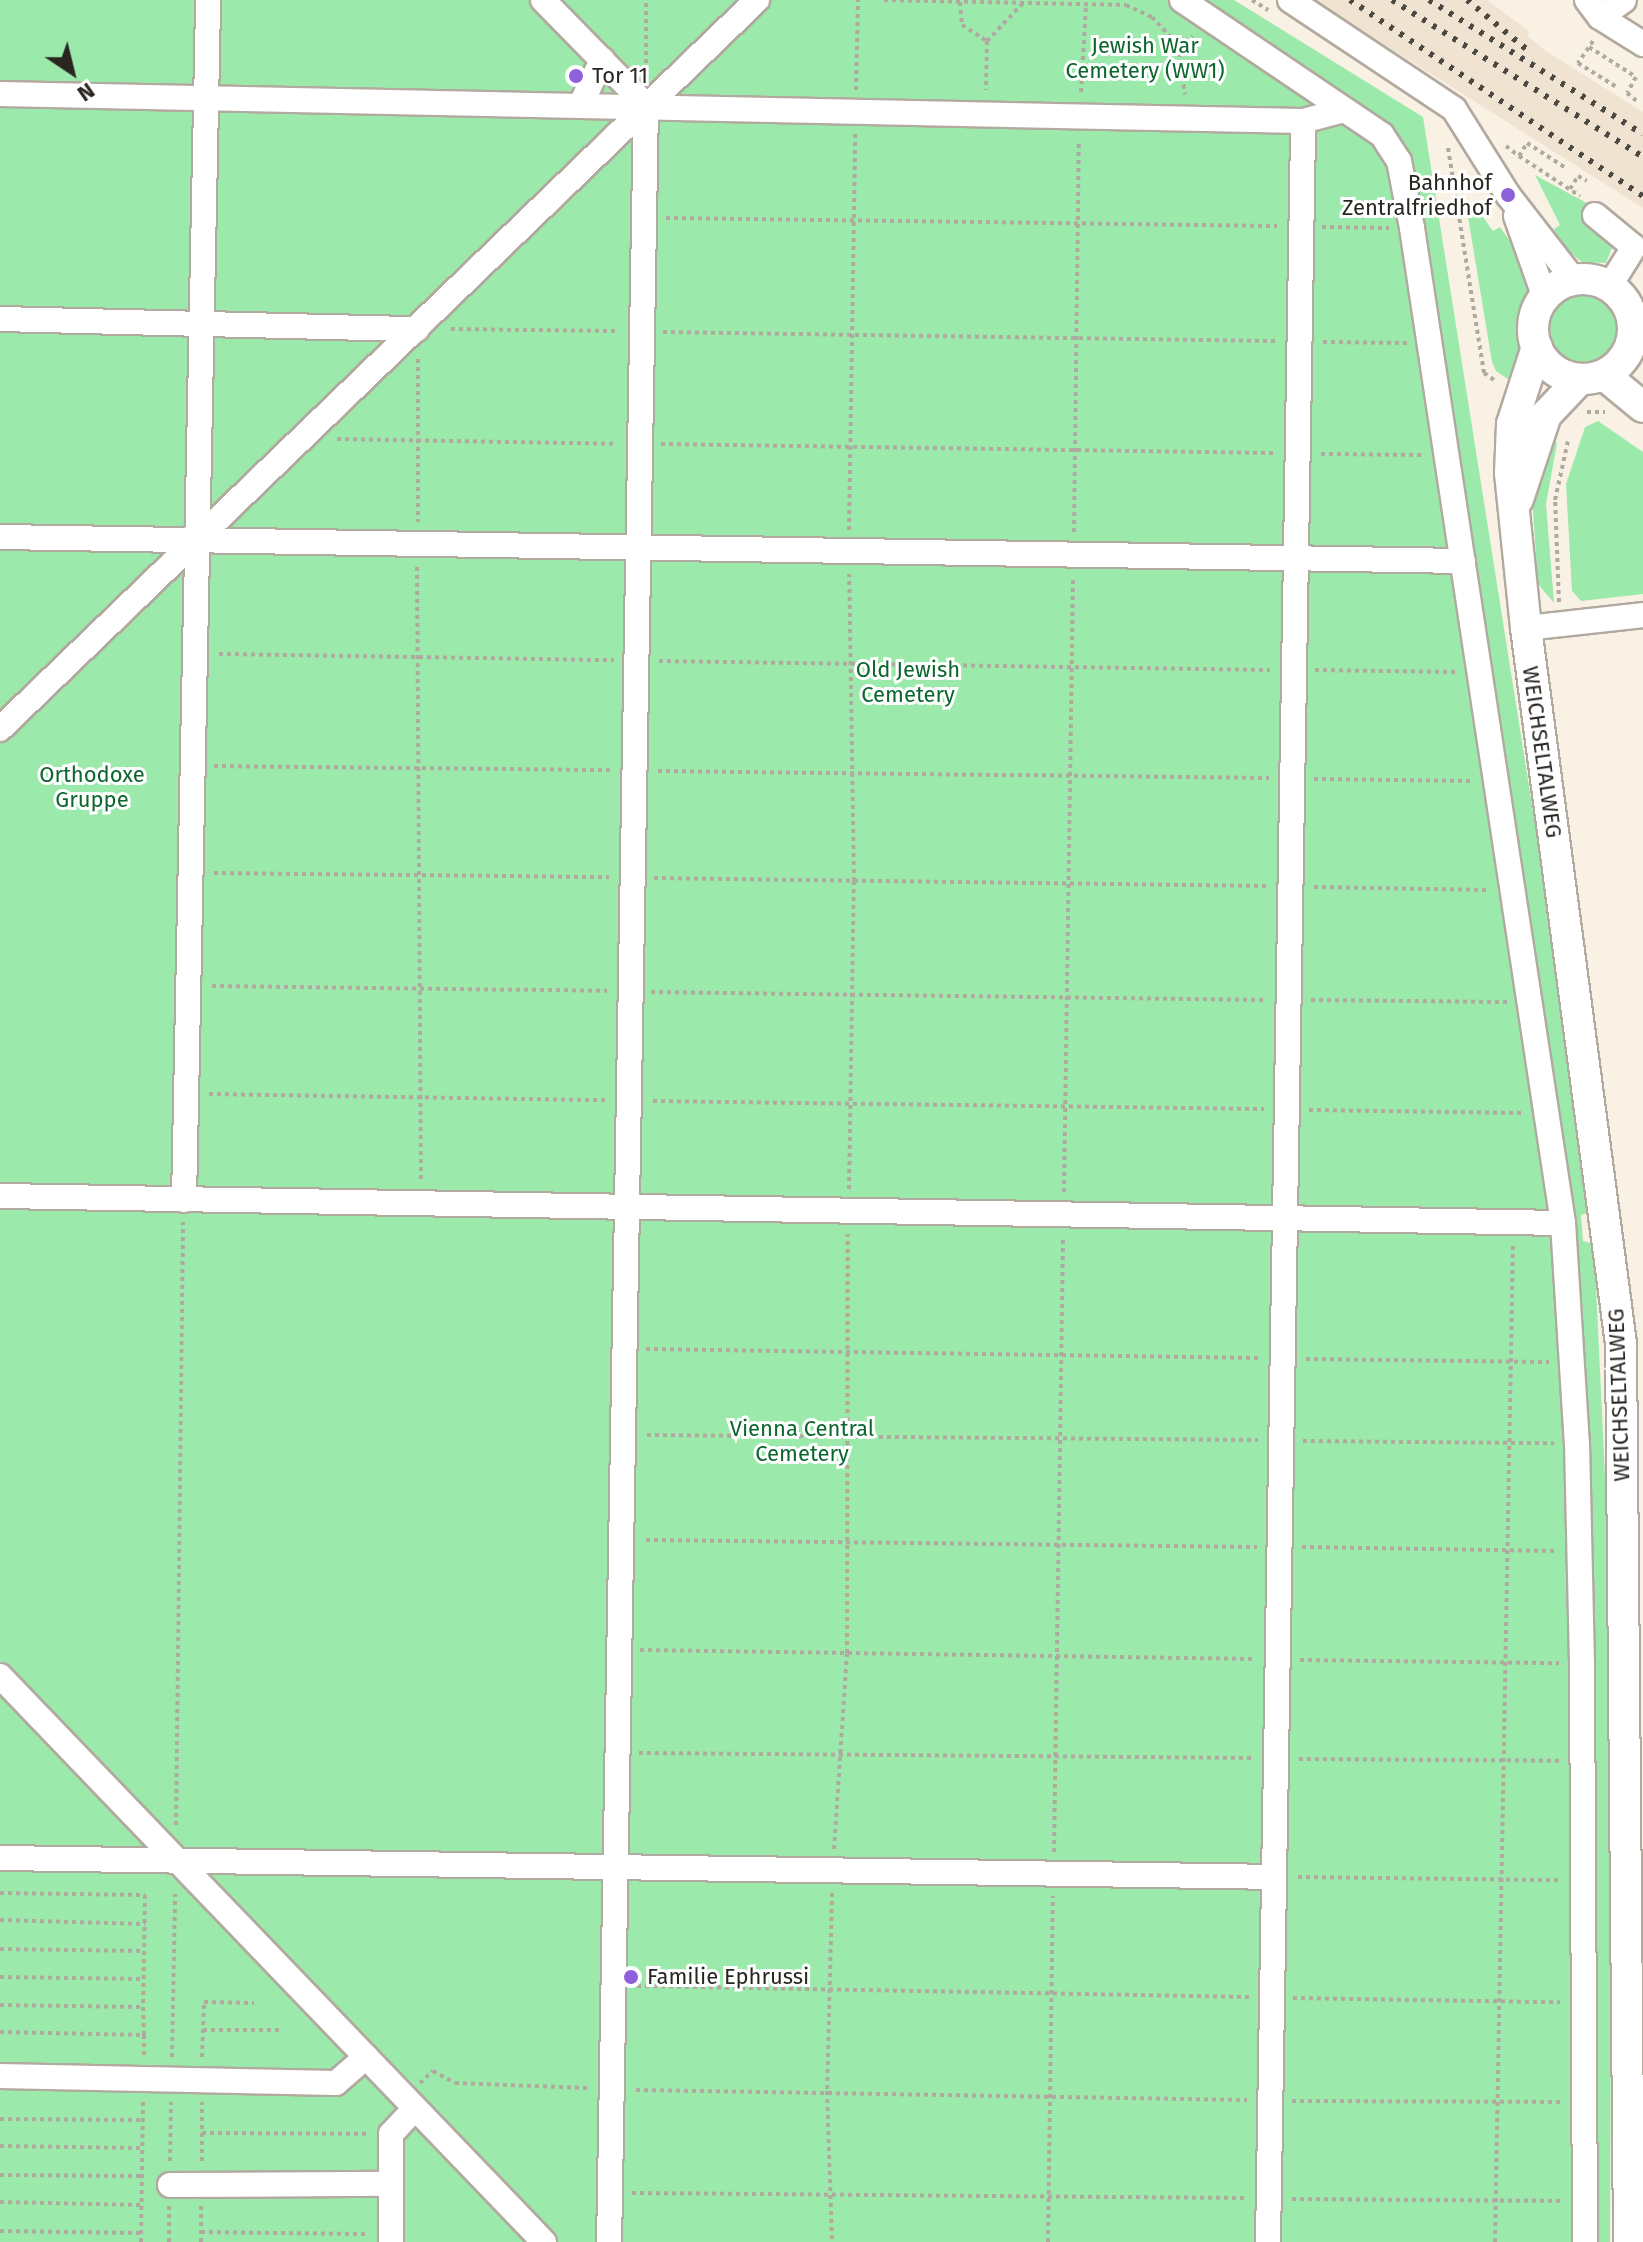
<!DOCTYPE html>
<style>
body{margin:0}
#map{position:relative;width:1643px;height:2242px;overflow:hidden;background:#faf1e5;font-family:"Fira Sans",sans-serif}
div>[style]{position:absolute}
.built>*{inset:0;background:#f1e3d1}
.green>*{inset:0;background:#9ceaab}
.round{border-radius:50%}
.path>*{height:4px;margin-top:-2px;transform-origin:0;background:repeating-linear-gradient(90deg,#b0a9a0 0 4px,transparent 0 8px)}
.roads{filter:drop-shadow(2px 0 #b2a99f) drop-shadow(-2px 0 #b2a99f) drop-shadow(0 2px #b2a99f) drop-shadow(0 -2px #b2a99f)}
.minor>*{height:24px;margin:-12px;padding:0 12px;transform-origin:12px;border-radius:12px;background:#fff}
.major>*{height:30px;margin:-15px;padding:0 15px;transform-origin:15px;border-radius:15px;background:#fff}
.major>.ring{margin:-15px;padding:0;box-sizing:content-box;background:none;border:30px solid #fff;border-radius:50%}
.rail>*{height:6px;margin-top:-3px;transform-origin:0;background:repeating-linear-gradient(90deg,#4c4843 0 4px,transparent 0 12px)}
.dots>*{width:22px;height:22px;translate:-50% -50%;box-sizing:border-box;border:4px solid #fff;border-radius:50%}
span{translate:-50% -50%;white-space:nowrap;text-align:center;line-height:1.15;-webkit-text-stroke:6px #fff;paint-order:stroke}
.park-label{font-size:22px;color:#0b672d}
.poi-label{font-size:22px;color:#292622}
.left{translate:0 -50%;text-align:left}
.right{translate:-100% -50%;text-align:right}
.street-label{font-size:22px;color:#292622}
.north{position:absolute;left:32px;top:32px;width:80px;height:80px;-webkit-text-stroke:6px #fff;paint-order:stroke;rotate:145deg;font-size:22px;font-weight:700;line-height:32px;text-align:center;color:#292622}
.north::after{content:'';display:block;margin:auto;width:28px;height:36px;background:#292622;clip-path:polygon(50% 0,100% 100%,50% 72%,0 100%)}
</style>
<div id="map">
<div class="built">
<i style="clip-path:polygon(1314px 0,1487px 0,1529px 31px,1528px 36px,1546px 51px,1643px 112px,1643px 208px)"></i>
</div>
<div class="green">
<i style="clip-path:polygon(0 0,1234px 0,1423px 117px,1580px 1108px,1592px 1211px,1581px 1215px,1583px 1241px,1594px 1244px,1606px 1497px,1612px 1761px,1610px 2242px,0 2242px)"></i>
<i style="clip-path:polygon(1535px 175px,1594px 207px,1614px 243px,1606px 263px,1582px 262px,1563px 247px,1554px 229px,1560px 225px)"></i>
<i style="clip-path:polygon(1475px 206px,1493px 231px,1500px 227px,1515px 248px,1530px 288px,1514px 383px,1496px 371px,1492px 362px,1468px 217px)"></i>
<i class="round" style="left:1546px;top:289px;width:78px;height:78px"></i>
<i style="clip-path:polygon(1598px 421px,1643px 452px,1643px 594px,1581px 601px,1572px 591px,1566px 484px,1585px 427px)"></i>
<i style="clip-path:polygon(1550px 433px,1557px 443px,1546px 504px,1554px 603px,1538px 584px,1533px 511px,1533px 488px)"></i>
</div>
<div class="path">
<i style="left:884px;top:0;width:242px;rotate:1.2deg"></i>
<i style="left:1126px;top:5px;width:29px;rotate:25deg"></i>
<i style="left:1152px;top:17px;width:38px;rotate:47deg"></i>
<i style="left:1178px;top:45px;width:50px;rotate:82deg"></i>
<i style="left:1252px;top:0;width:19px;rotate:32deg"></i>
<i style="left:960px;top:2px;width:23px;rotate:85deg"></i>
<i style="left:962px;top:25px;width:30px;rotate:33deg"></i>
<i style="left:987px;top:41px;width:49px;rotate:91.2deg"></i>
<i style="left:987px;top:41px;width:52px;rotate:-46.5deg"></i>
<i style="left:1593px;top:41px;width:27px;rotate:124deg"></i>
<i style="left:1578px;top:63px;width:44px;rotate:31.9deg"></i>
<i style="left:1178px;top:45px;width:17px;rotate:-31deg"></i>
<i style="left:1589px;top:47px;width:56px;rotate:32.6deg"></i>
<i style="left:1636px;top:77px;width:18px;rotate:119deg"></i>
<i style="left:1627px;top:93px;width:13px;rotate:39deg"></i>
<i style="left:646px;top:71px;width:71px;rotate:-90deg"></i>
<i style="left:856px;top:90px;width:90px;rotate:-88.7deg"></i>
<i style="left:1081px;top:92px;width:88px;rotate:-86.7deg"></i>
<i style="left:1506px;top:146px;width:16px;rotate:38deg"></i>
<i style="left:1519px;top:156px;width:15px;rotate:-58deg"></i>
<i style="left:1527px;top:143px;width:46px;rotate:32.7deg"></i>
<i style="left:1448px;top:148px;width:228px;rotate:80.9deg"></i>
<i style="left:1484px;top:373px;width:16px;rotate:35deg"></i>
<i style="left:1519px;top:156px;width:73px;rotate:33.3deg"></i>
<i style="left:1570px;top:189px;width:15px;rotate:-58deg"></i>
<i style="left:1578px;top:176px;width:10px;rotate:29deg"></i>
<i style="left:666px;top:218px;width:611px;rotate:0.75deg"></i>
<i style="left:1322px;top:227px;width:67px;rotate:0.9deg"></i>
<i style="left:451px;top:329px;width:168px;rotate:0.7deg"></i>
<i style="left:663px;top:332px;width:616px;rotate:0.84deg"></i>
<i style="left:1323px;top:342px;width:84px;rotate:0.7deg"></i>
<i style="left:418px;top:359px;width:163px;rotate:90deg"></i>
<i style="left:1587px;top:412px;width:18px"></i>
<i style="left:337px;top:439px;width:279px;rotate:1deg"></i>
<i style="left:661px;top:444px;width:615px;rotate:0.84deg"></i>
<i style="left:1321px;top:454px;width:103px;rotate:0.6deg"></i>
<i style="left:849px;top:530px;width:396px;rotate:-89.1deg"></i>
<i style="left:1074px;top:532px;width:391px;rotate:-89.3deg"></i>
<i style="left:417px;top:567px;width:615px;rotate:89.63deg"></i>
<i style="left:1559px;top:602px;width:102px;rotate:-92.2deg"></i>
<i style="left:1555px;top:500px;width:60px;rotate:-77.6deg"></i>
<i style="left:219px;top:654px;width:395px;rotate:0.9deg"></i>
<i style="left:659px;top:661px;width:611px;rotate:0.84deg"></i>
<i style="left:1315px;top:670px;width:143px;rotate:0.8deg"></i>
<i style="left:214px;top:766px;width:399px;rotate:0.6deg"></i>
<i style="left:658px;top:771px;width:611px;rotate:0.66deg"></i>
<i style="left:1314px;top:779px;width:159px;rotate:0.7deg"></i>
<i style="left:214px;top:873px;width:395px;rotate:0.6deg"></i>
<i style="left:654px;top:878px;width:615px;rotate:0.75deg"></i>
<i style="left:1314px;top:887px;width:175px;rotate:1deg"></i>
<i style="left:212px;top:986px;width:395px;rotate:0.7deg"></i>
<i style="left:651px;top:992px;width:616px;rotate:0.74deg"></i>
<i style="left:1311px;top:1000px;width:196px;rotate:0.6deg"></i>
<i style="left:209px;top:1094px;width:399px;rotate:0.9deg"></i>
<i style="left:653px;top:1101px;width:611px;rotate:0.75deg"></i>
<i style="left:1309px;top:1110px;width:215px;rotate:0.8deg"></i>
<i style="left:849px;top:1189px;width:308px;rotate:-89.1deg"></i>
<i style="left:854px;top:881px;width:307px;rotate:-90.9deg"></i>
<i style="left:1064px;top:1192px;width:615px;rotate:-89.16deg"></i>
<i style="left:646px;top:1349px;width:615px;rotate:0.84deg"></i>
<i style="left:1306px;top:1359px;width:243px;rotate:0.7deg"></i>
<i style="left:647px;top:1435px;width:611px;rotate:0.47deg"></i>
<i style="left:1303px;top:1441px;width:251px;rotate:0.5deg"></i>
<i style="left:646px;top:1540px;width:611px;rotate:0.66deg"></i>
<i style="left:1302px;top:1547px;width:255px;rotate:0.9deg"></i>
<i style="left:640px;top:1650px;width:615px;rotate:0.84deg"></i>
<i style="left:1300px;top:1660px;width:259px;rotate:0.7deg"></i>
<i style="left:639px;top:1753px;width:615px;rotate:0.47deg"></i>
<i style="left:1299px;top:1759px;width:263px;rotate:0.4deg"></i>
<i style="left:176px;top:1825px;width:603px;rotate:-89.33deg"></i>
<i style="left:834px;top:1849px;width:196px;rotate:-86.2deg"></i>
<i style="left:847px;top:1653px;width:419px;rotate:-89.9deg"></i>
<i style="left:1054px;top:1852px;width:615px;rotate:-89.16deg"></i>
<i style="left:1298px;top:1877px;width:263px;rotate:0.7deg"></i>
<i style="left:0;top:1893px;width:145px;rotate:0.8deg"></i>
<i style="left:145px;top:1895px;width:112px;rotate:91deg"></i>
<i style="left:832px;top:1893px;width:198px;rotate:91.4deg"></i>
<i style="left:827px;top:2091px;width:151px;rotate:88.1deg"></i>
<i style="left:0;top:1920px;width:145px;rotate:1.6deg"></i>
<i style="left:0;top:1949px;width:144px;rotate:0.8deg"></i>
<i style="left:0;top:1977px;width:144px;rotate:0.8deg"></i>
<i style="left:637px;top:1986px;width:612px;rotate:1.03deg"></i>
<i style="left:1293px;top:1998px;width:267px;rotate:0.9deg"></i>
<i style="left:0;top:2005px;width:143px;rotate:0.8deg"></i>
<i style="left:143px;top:2007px;width:28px;rotate:88deg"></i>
<i style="left:203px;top:2030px;width:76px"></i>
<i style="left:0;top:2032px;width:144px;rotate:1.2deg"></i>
<i style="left:144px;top:2035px;width:21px;rotate:90deg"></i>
<i style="left:172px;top:2057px;width:163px;rotate:-88.9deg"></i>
<i style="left:202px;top:2057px;width:55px;rotate:-87.9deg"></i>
<i style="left:204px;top:2002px;width:50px;rotate:1.1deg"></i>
<i style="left:420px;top:2083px;width:18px;rotate:-43deg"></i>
<i style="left:433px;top:2071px;width:25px;rotate:29deg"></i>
<i style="left:455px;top:2083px;width:132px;rotate:2.2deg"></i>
<i style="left:636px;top:2090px;width:611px;rotate:0.94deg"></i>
<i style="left:1292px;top:2101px;width:271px;rotate:0.2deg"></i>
<i style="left:0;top:2119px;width:142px;rotate:0.4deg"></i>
<i style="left:202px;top:2133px;width:165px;rotate:0.3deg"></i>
<i style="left:0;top:2146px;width:142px;rotate:0.8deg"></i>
<i style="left:170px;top:2161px;width:59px;rotate:-89deg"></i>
<i style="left:202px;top:2161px;width:59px;rotate:-90deg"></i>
<i style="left:0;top:2175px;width:141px;rotate:0.4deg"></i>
<i style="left:632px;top:2193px;width:616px;rotate:0.47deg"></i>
<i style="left:1292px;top:2199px;width:272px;rotate:0.4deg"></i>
<i style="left:0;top:2202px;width:141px;rotate:1.2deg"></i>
<i style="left:0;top:2231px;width:141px;rotate:0.8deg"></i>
<i style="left:201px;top:2232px;width:166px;rotate:0.7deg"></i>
<i style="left:141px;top:2242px;width:142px;rotate:-89.2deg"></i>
<i style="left:169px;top:2242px;width:36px;rotate:-90deg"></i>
<i style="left:201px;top:2242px;width:36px;rotate:-90deg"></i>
<i style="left:1048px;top:2242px;width:346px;rotate:-89.2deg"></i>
<i style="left:1495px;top:2242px;width:998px;rotate:-88.97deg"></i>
</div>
<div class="roads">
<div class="minor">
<i style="left:543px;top:0;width:147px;rotate:45.6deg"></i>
<i style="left:646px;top:105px;width:2137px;rotate:90.99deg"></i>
<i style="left:1182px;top:0;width:241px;rotate:34deg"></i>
<i style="left:1382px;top:135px;width:31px;rotate:57deg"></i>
<i style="left:1399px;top:161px;width:68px;rotate:79deg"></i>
<i style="left:1412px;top:228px;width:1006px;rotate:81.37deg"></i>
<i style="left:1563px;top:1223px;width:220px;rotate:86.4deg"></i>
<i style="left:1577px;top:1443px;width:221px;rotate:88.7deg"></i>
<i style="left:1582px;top:1664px;width:578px;rotate:89.7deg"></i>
<i style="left:1290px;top:0;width:197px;rotate:33.6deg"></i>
<i style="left:1454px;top:109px;width:102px;rotate:57.9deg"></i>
<i style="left:1508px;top:195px;width:108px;rotate:52.2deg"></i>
<i style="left:1587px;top:0;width:21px;rotate:53deg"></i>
<i style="left:1600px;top:17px;width:51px;rotate:32.1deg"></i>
<i style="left:1600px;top:17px;width:29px;rotate:-35deg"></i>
<i style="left:0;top:94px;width:1303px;rotate:1.19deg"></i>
<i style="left:1303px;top:121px;width:42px;rotate:-15deg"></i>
<i style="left:582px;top:102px;width:47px;rotate:-64.5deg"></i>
<i style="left:1595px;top:215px;width:50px;rotate:39.4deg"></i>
<i style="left:1634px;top:247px;width:47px;rotate:122deg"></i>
<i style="left:1516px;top:216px;width:87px;rotate:70.5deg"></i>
<i style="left:0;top:319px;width:417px;rotate:1.4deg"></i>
<i style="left:0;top:537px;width:1463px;rotate:0.94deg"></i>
<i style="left:1526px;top:628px;width:118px;rotate:-6.3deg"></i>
<i style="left:0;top:729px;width:1051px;rotate:-43.92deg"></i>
<i style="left:0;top:1196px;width:1563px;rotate:0.99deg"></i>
<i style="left:184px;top:1200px;width:1200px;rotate:-88.85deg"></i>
<i style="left:0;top:1676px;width:785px;rotate:46.14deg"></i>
<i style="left:0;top:1858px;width:1274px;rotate:0.85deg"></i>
<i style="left:0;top:2076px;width:336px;rotate:1.2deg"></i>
<i style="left:336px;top:2083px;width:40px;rotate:-41deg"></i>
<i style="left:170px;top:2185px;width:221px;rotate:-0.3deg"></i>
<i style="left:391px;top:2242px;width:108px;rotate:-90deg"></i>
<i style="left:391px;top:2134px;width:34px;rotate:-47deg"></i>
<i style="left:1268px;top:2242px;width:2121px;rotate:-89.05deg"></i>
</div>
<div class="major">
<i class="ring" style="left:1533px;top:279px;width:70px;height:70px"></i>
<i style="left:1537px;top:347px;width:81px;rotate:108deg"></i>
<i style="left:1512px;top:424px;width:49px;rotate:92.3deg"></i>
<i style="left:1510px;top:473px;width:156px;rotate:84.1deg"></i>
<i style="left:1526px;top:628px;width:722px;rotate:82.44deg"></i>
<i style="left:1621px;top:1344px;width:898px;rotate:89.49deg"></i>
<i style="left:1604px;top:375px;width:50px;rotate:39.4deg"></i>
<i style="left:1518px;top:499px;width:89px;rotate:-71.6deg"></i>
<i style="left:1546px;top:415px;width:50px;rotate:-46.6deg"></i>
</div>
</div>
<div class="rail">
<i style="left:1350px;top:0;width:353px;rotate:33.8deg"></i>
<i style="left:1392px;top:0;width:296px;rotate:32deg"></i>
<i style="left:1429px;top:0;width:252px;rotate:32.1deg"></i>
<i style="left:1467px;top:0;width:83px;rotate:39.6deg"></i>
</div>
<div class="dots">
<i style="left:576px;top:76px;background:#8e60da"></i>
<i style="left:1508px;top:195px;background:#8e60da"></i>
<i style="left:631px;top:1977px;background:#8e60da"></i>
</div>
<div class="park-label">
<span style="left:1145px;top:58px">Jewish War<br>Cemetery (WW1)</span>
<span style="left:908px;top:682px">Old Jewish<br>Cemetery</span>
<span style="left:92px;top:787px">Orthodoxe<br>Gruppe</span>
<span style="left:802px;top:1441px">Vienna Central<br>Cemetery</span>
</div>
<div class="poi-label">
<span class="left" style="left:592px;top:76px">Tor 11</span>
<span class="right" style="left:1492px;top:195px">Bahnhof<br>Zentralfriedhof</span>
<span class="left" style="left:647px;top:1977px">Familie Ephrussi</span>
</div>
<div class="street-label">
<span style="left:1542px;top:752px;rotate:82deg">WEICHSELTALWEG</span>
<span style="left:1619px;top:1395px;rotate:-92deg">WEICHSELTALWEG</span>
</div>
<div class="north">N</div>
</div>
